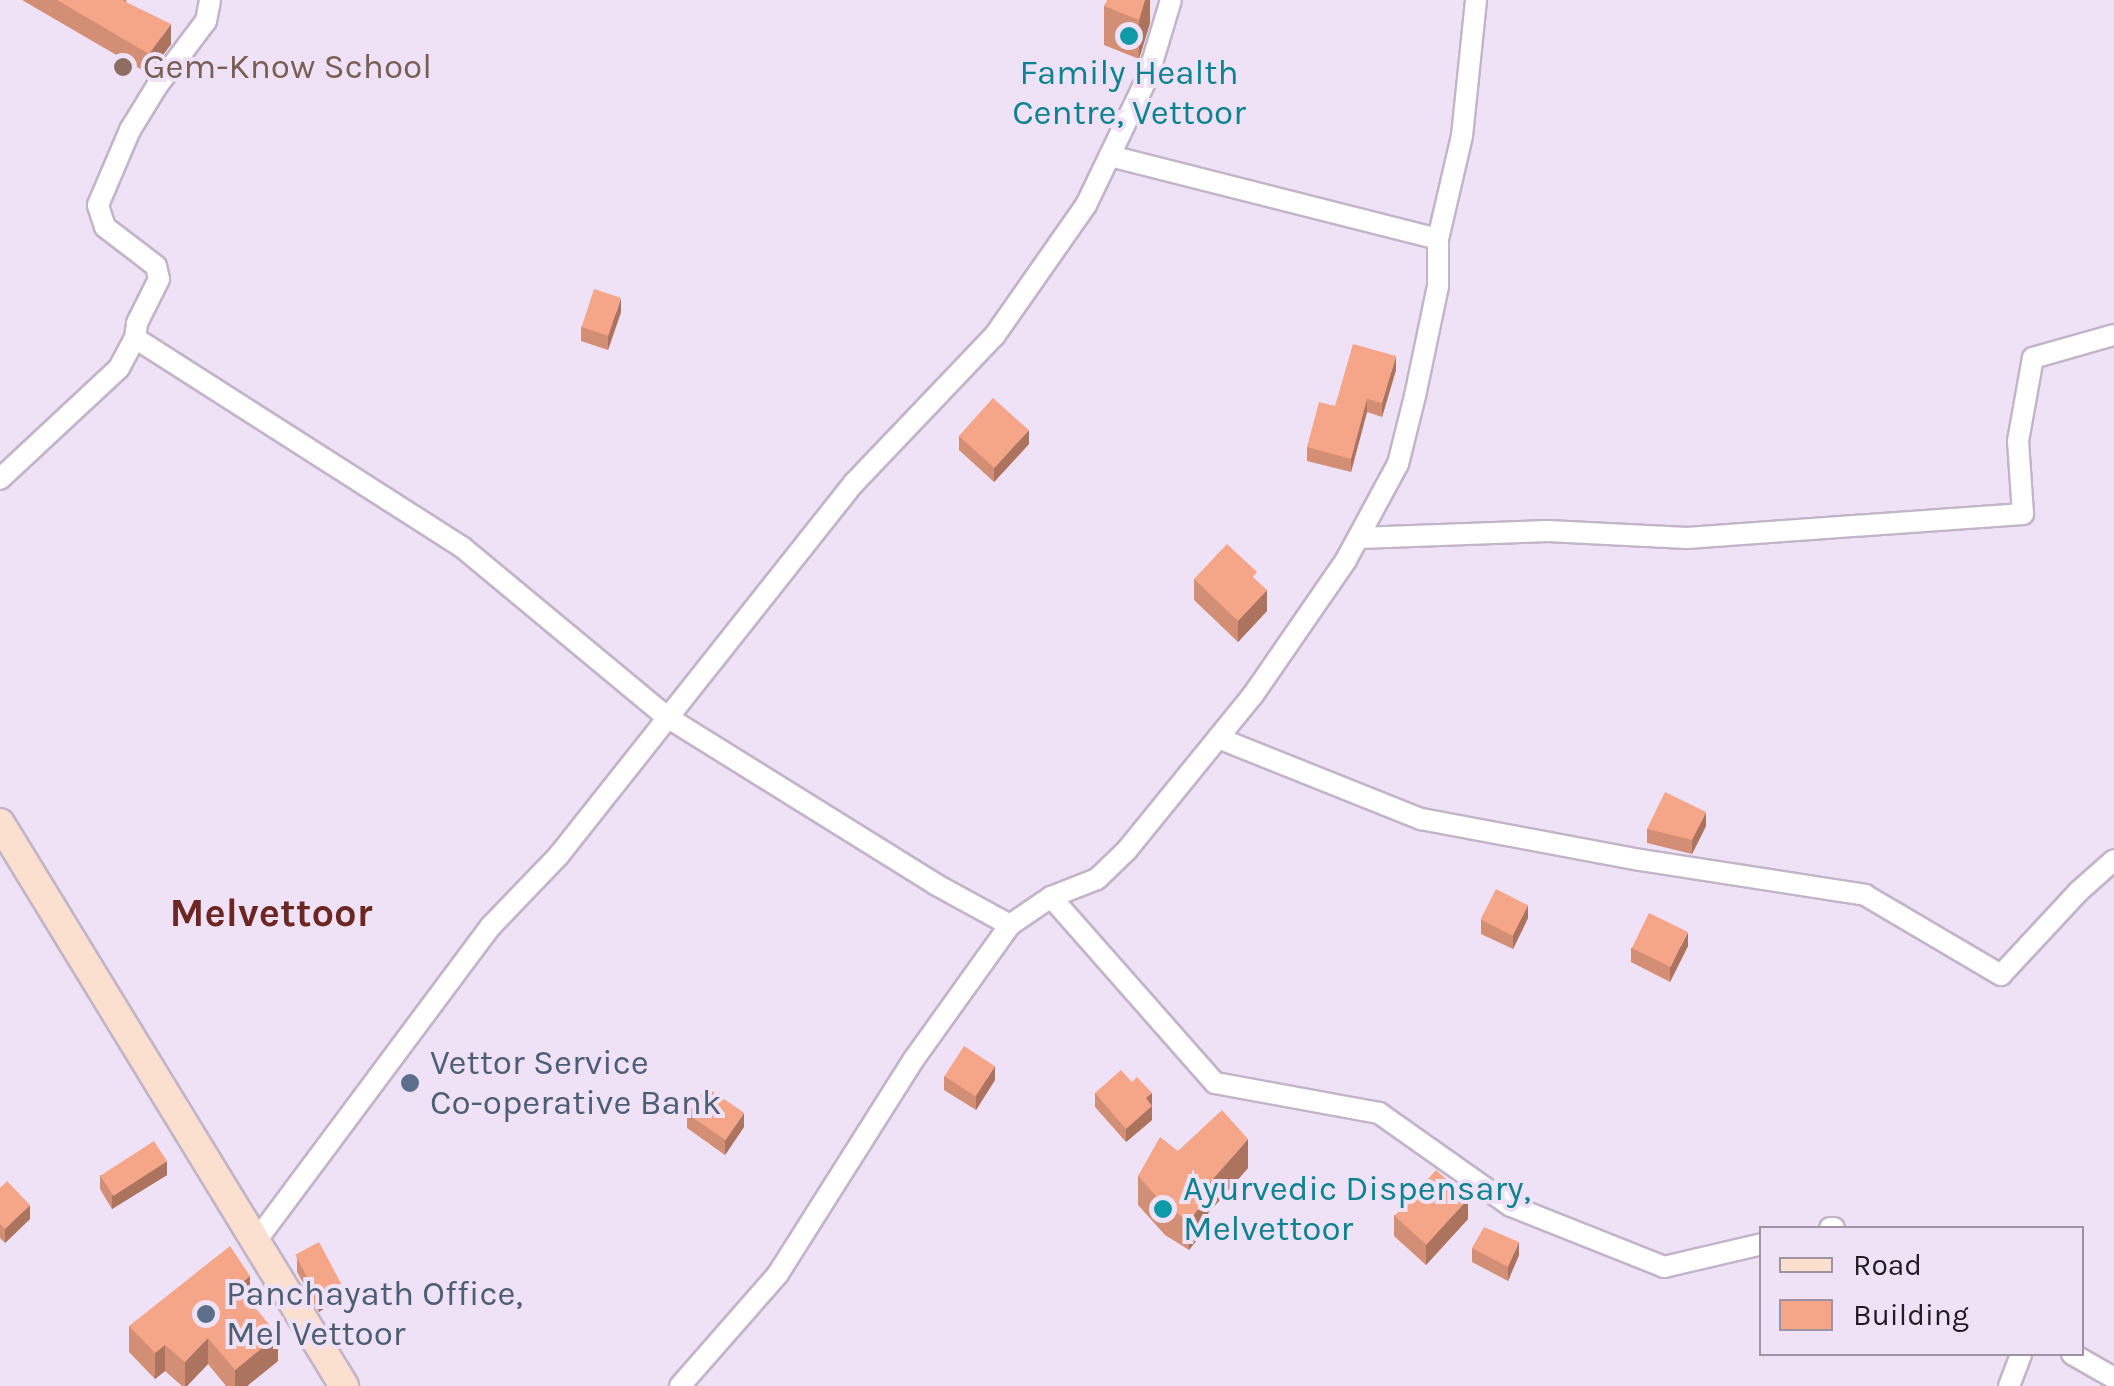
<!DOCTYPE html>
<style>
body{margin:0}
#map{position:relative;width:2114px;height:1386px;overflow:hidden;background:#efe2f6;font-family:Karla,sans-serif}
div>[style]{position:absolute}
.roads{filter:drop-shadow(2px 0 #c2b5c8) drop-shadow(-2px 0 #c2b5c8) drop-shadow(0 2px #c2b5c8) drop-shadow(0 -2px #c2b5c8)}
.street>*{height:20px;margin:-10px;padding:0 10px;transform-origin:10px;border-radius:10px;background:#fff}
.secondary>*{height:28px;margin:-14px;padding:0 14px;transform-origin:14px;border-radius:14px;background:#fce0cf}
.wall>*{inset:0;background:#d38f75}
.shaded-wall>*{inset:0;background:#ac745f}
.building>*{inset:0;background:#f5a688;transform-origin:0 0}
.dots>*{width:28px;height:28px;translate:-50% -50%;box-sizing:border-box;border:5px solid #efe2f6;border-radius:50%}
span{translate:-50% -50%;white-space:nowrap;text-align:center;line-height:1.15;-webkit-text-stroke:8px #efe2f6;paint-order:stroke}
.education-label{font-size:35px;color:#785e54}
.left{translate:0 -50%;text-align:left}
.culture-label{font-size:35px;color:#0d838f}
.service-label{font-size:35px;color:#4e5e75}
.quarter-label{font-size:40px;color:#6c2724;font-weight:700}
.legend{position:absolute;left:1759px;top:1226px;width:325px;height:130px;box-sizing:border-box;background:#efe2f6;border:2px solid #9d93a2;margin:0;padding:12px 18px;list-style:none;font-size:30px;color:#211c23}
.legend li{display:flex;align-items:center;gap:20px;height:50px}
.legend b{width:50px;border:2px solid #9d93a2}
</style>
<div id="map">
<div class="roads">
<div class="street">
<i style="left:1110px;top:156px;width:338px;rotate:14.2deg"></i>
<i style="left:135px;top:338px;width:388px;rotate:32.6deg"></i>
<i style="left:462px;top:547px;width:266px;rotate:39.7deg"></i>
<i style="left:667px;top:717px;width:316px;rotate:31.9deg"></i>
<i style="left:935px;top:884px;width:85px;rotate:28.7deg"></i>
<i style="left:0;top:479px;width:163px;rotate:-43deg"></i>
<i style="left:119px;top:368px;width:34px;rotate:-62deg"></i>
<i style="left:135px;top:338px;width:15px;rotate:-82deg"></i>
<i style="left:137px;top:323px;width:49px;rotate:-63.4deg"></i>
<i style="left:159px;top:279px;width:13px;rotate:-103deg"></i>
<i style="left:156px;top:266px;width:64px;rotate:-142.6deg"></i>
<i style="left:105px;top:227px;width:23px;rotate:-108deg"></i>
<i style="left:98px;top:205px;width:82px;rotate:-66.9deg"></i>
<i style="left:130px;top:130px;width:52px;rotate:-58.5deg"></i>
<i style="left:157px;top:86px;width:81px;rotate:-53deg"></i>
<i style="left:206px;top:21px;width:21px;rotate:-79deg"></i>
<i style="left:1359px;top:538px;width:189px;rotate:-2.1deg"></i>
<i style="left:1548px;top:531px;width:139px;rotate:2.9deg"></i>
<i style="left:1687px;top:538px;width:337px;rotate:-4.1deg"></i>
<i style="left:2023px;top:514px;width:73px;rotate:-93.9deg"></i>
<i style="left:2018px;top:441px;width:84px;rotate:-79.8deg"></i>
<i style="left:2033px;top:358px;width:84px;rotate:-15.9deg"></i>
<i style="left:1218px;top:738px;width:219px;rotate:21.8deg"></i>
<i style="left:1421px;top:819px;width:223px;rotate:10.6deg"></i>
<i style="left:1640px;top:860px;width:228px;rotate:8.8deg"></i>
<i style="left:1865px;top:895px;width:158px;rotate:30.5deg"></i>
<i style="left:2001px;top:975px;width:113px;rotate:-47.1deg"></i>
<i style="left:2078px;top:892px;width:48px;rotate:-41.6deg"></i>
<i style="left:1051px;top:897px;width:248px;rotate:48.6deg"></i>
<i style="left:1215px;top:1083px;width:167px;rotate:10.4deg"></i>
<i style="left:1379px;top:1113px;width:161px;rotate:35.2deg"></i>
<i style="left:1511px;top:1206px;width:165px;rotate:21.7deg"></i>
<i style="left:1664px;top:1267px;width:101px;rotate:-13.2deg"></i>
<i style="left:1830px;top:1228px;width:4px"></i>
<i style="left:256px;top:1241px;width:393px;rotate:-53.3deg"></i>
<i style="left:491px;top:926px;width:98px;rotate:-46.2deg"></i>
<i style="left:559px;top:855px;width:475px;rotate:-51.6deg"></i>
<i style="left:854px;top:483px;width:204px;rotate:-46.4deg"></i>
<i style="left:995px;top:335px;width:159px;rotate:-55deg"></i>
<i style="left:1086px;top:205px;width:143px;rotate:-64.3deg"></i>
<i style="left:1148px;top:76px;width:79px;rotate:-73.2deg"></i>
<i style="left:2072px;top:1354px;width:48px;rotate:29.7deg"></i>
<i style="left:680px;top:1386px;width:149px;rotate:-48.8deg"></i>
<i style="left:778px;top:1274px;width:254px;rotate:-57.7deg"></i>
<i style="left:914px;top:1059px;width:165px;rotate:-54.4deg"></i>
<i style="left:1010px;top:925px;width:50px;rotate:-34.3deg"></i>
<i style="left:1051px;top:897px;width:49px;rotate:-21.4deg"></i>
<i style="left:1097px;top:879px;width:42px;rotate:-44deg"></i>
<i style="left:1127px;top:850px;width:200px;rotate:-50.9deg"></i>
<i style="left:1253px;top:695px;width:164px;rotate:-55.4deg"></i>
<i style="left:1346px;top:560px;width:109px;rotate:-61.6deg"></i>
<i style="left:1398px;top:464px;width:70px;rotate:-76deg"></i>
<i style="left:1415px;top:396px;width:112px;rotate:-78.2deg"></i>
<i style="left:1438px;top:286px;width:47px;rotate:-90deg"></i>
<i style="left:1438px;top:239px;width:106px;rotate:-76.9deg"></i>
<i style="left:1462px;top:136px;width:137px;rotate:-84.1deg"></i>
<i style="left:2009px;top:1386px;width:34px;rotate:-69deg"></i>
</div>
<div class="secondary">
<i style="left:0;top:823px;width:660px;rotate:58.57deg"></i>
</div>
</div>
<div class="wall">
<i style="clip-path:polygon(22px 0,127px 0,126px 2px,171px 44px,149px 74px)"></i>
<i style="clip-path:polygon(1150px 0,1150px 23px,1139px 59px,1104px 45px,1104px 6px)"></i>
<i style="clip-path:polygon(621px 312px,608px 350px,581px 341px,581px 327px)"></i>
<i style="clip-path:polygon(1396px 370px,1382px 417px,1367px 412px,1351px 472px,1307px 461px,1307px 447px,1335px 406px)"></i>
<i style="clip-path:polygon(959px 436px,1029px 444px,994px 482px,959px 450px)"></i>
<i style="clip-path:polygon(1194px 579px,1257px 581px,1267px 611px,1238px 642px,1194px 600px)"></i>
<i style="clip-path:polygon(1706px 826px,1692px 854px,1647px 843px,1647px 829px)"></i>
<i style="clip-path:polygon(1528px 918px,1513px 949px,1481px 934px,1481px 920px)"></i>
<i style="clip-path:polygon(1688px 946px,1670px 982px,1631px 962px,1631px 948px)"></i>
<i style="clip-path:polygon(944px 1076px,995px 1080px,976px 1110px,944px 1090px)"></i>
<i style="clip-path:polygon(1132px 1082px,1152px 1093px,1152px 1120px,1126px 1142px,1095px 1107px,1095px 1093px)"></i>
<i style="clip-path:polygon(687px 1114px,744px 1127px,725px 1155px,687px 1128px)"></i>
<i style="clip-path:polygon(1178px 1151px,1248px 1168px,1204px 1218px,1204px 1231px,1189px 1250px,1165px 1235px,1138px 1205px,1138px 1176px)"></i>
<i style="clip-path:polygon(100px 1175px,167px 1175px,112px 1209px,100px 1189px)"></i>
<i style="clip-path:polygon(0 1188px,30px 1219px,5px 1243px,0 1238px)"></i>
<i style="clip-path:polygon(1394px 1215px,1468px 1219px,1426px 1265px,1394px 1236px)"></i>
<i style="clip-path:polygon(1472px 1248px,1519px 1255px,1508px 1281px,1472px 1262px)"></i>
<i style="clip-path:polygon(297px 1258px,341px 1297px,319px 1312px,297px 1272px)"></i>
<i style="clip-path:polygon(250px 1301px,278px 1361px,247px 1386px,226px 1386px,208px 1364px,187px 1386px,182px 1386px,165px 1371px,155px 1379px,129px 1352px,129px 1326px)"></i>
</div>
<div class="shaded-wall">
<i style="clip-path:polygon(1145px 0,1150px 0,1150px 23px,1139px 59px,1139px 20px)"></i>
<i style="clip-path:polygon(171px 24px,171px 44px,149px 74px,149px 54px)"></i>
<i style="clip-path:polygon(621px 298px,621px 312px,608px 350px,608px 336px)"></i>
<i style="clip-path:polygon(1396px 356px,1396px 370px,1382px 417px,1382px 403px)"></i>
<i style="clip-path:polygon(1367px 399px,1367px 412px,1351px 472px,1351px 459px)"></i>
<i style="clip-path:polygon(1029px 430px,1029px 444px,994px 482px,994px 468px)"></i>
<i style="clip-path:polygon(1267px 590px,1267px 611px,1238px 642px,1238px 621px)"></i>
<i style="clip-path:polygon(1706px 812px,1706px 826px,1692px 854px,1692px 840px)"></i>
<i style="clip-path:polygon(1528px 905px,1528px 918px,1513px 949px,1513px 935px)"></i>
<i style="clip-path:polygon(1688px 932px,1688px 946px,1670px 982px,1670px 968px)"></i>
<i style="clip-path:polygon(995px 1066px,995px 1080px,976px 1110px,976px 1096px)"></i>
<i style="clip-path:polygon(1152px 1093px,1152px 1120px,1126px 1142px,1126px 1129px,1146px 1098px)"></i>
<i style="clip-path:polygon(744px 1113px,744px 1127px,725px 1155px,725px 1141px)"></i>
<i style="clip-path:polygon(1248px 1139px,1248px 1168px,1204px 1218px,1204px 1231px,1189px 1250px,1189px 1221px,1198px 1196px)"></i>
<i style="clip-path:polygon(167px 1161px,167px 1175px,112px 1209px,112px 1195px)"></i>
<i style="clip-path:polygon(1468px 1199px,1468px 1219px,1426px 1265px,1426px 1244px)"></i>
<i style="clip-path:polygon(30px 1205px,30px 1219px,5px 1243px,5px 1229px)"></i>
<i style="clip-path:polygon(1519px 1242px,1519px 1255px,1508px 1281px,1508px 1267px)"></i>
<i style="clip-path:polygon(250px 1276px,250px 1302px,237px 1286px)"></i>
<i style="clip-path:polygon(341px 1283px,341px 1297px,319px 1312px,319px 1298px)"></i>
<i style="clip-path:polygon(278px 1335px,278px 1361px,247px 1386px,235px 1386px,235px 1370px)"></i>
<i style="clip-path:polygon(208px 1338px,208px 1364px,187px 1386px,185px 1386px,185px 1362px)"></i>
<i style="clip-path:polygon(165px 1345px,165px 1371px,155px 1379px,155px 1353px)"></i>
</div>
<div class="building">
<i style="clip-path:polygon(57px 0,122px 0,171px 24px,149px 54px)"></i>
<i style="clip-path:polygon(1107px 0,1145px 0,1139px 20px,1104px 6px)"></i>
<i style="left:594px;top:289px;width:28px;height:40px;rotate:18deg"></i>
<i style="clip-path:polygon(1353px 344px,1396px 356px,1382px 403px,1367px 399px,1351px 459px,1307px 447px,1319px 402px,1335px 406px)"></i>
<i style="left:993px;top:398px;width:48px;height:51px;rotate:42deg"></i>
<i style="clip-path:polygon(1227px 544px,1257px 572px,1253px 577px,1267px 590px,1238px 621px,1194px 579px)"></i>
<i style="clip-path:polygon(1665px 792px,1706px 812px,1692px 840px,1647px 829px)"></i>
<i style="left:1496px;top:889px;width:36px;height:34px;rotate:27deg"></i>
<i style="left:1649px;top:913px;width:43px;height:39px;rotate:26deg"></i>
<i style="left:964px;top:1046px;width:37px;height:36px;rotate:33deg"></i>
<i style="clip-path:polygon(1121px 1070px,1132px 1082px,1137px 1077px,1152px 1093px,1146px 1098px,1152px 1106px,1126px 1129px,1095px 1093px)"></i>
<i style="left:706px;top:1087px;width:46px;height:33px;rotate:34deg"></i>
<i style="clip-path:polygon(1222px 1110px,1248px 1139px,1198px 1196px,1204px 1202px,1189px 1221px,1165px 1206px,1138px 1176px,1160px 1137px,1178px 1151px)"></i>
<i style="left:154px;top:1141px;width:24px;height:64px;rotate:57deg"></i>
<i style="left:1436px;top:1170px;width:43px;height:62px;rotate:42deg"></i>
<i style="clip-path:polygon(7px 1181px,30px 1205px,5px 1229px,0 1224px,0 1188px)"></i>
<i style="clip-path:polygon(1484px 1227px,1519px 1242px,1508px 1267px,1472px 1248px)"></i>
<i style="left:319px;top:1242px;width:47px;height:27px;rotate:62deg"></i>
<i style="clip-path:polygon(230px 1246px,250px 1276px,237px 1286px,278px 1335px,235px 1370px,208px 1338px,185px 1362px,165px 1345px,155px 1353px,129px 1326px)"></i>
</div>
<div class="dots">
<i style="left:1129px;top:36px;background:#0f9aa8"></i>
<i style="left:123px;top:67px;background:#8d6e63"></i>
<i style="left:410px;top:1083px;background:#5c6f8a"></i>
<i style="left:1163px;top:1209px;background:#0f9aa8"></i>
<i style="left:206px;top:1314px;background:#5c6f8a"></i>
</div>
<div class="education-label">
<span class="left" style="left:143px;top:67px">Gem-Know School</span>
</div>
<div class="culture-label">
<span style="left:1129px;top:93px">Family Health<br>Centre, Vettoor</span>
<span class="left" style="left:1183px;top:1209px">Ayurvedic Dispensary,<br>Melvettoor</span>
</div>
<div class="service-label">
<span class="left" style="left:430px;top:1083px">Vettor Service<br>Co-operative Bank</span>
<span class="left" style="left:226px;top:1314px">Panchayath Office,<br>Mel Vettoor</span>
</div>
<div class="quarter-label">
<span style="left:271px;top:913px">Melvettoor</span>
</div>
<ul class="legend">
<li><b style="height:12px;background:#fce0cf"></b>Road</li>
<li><b style="height:28px;background:#f5a688"></b>Building</li>
</ul>
</div>
